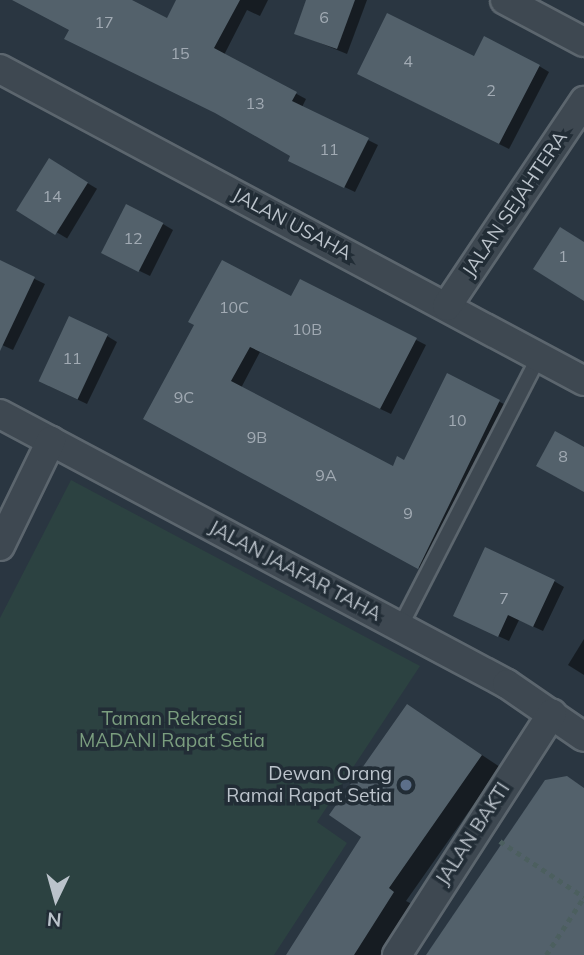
<!DOCTYPE html>
<style>
body{margin:0}
#map{position:relative;width:584px;height:955px;overflow:hidden;background:#2a3641;font-family:Mulish,sans-serif}
div>[style]{position:absolute}
.green>*{inset:0;background:#2c4241}
.shadow>*{inset:0;background:#0007;transform-origin:0 0}
.building>*{inset:0;background:#53616b;transform-origin:0 0}
.path>*{height:4.5px;margin-top:-2.25px;transform-origin:0;background:repeating-linear-gradient(90deg,#4c5f5f 0 5px,transparent 0 10px)}
.roads{filter:drop-shadow(2px 0 #5c666e) drop-shadow(-2px 0 #5c666e) drop-shadow(0 2px #5c666e) drop-shadow(0 -2px #5c666e)}
.lane>*{height:14px;margin:-7px;padding:0 7px;transform-origin:7px;border-radius:7px;background:#3e4851}
.street>*{height:28px;margin:-14px;padding:0 14px;transform-origin:14px;border-radius:14px;background:#3e4851}
.dots>*{width:19px;height:19px;translate:-50% -50%;box-sizing:border-box;border:4px solid #222d36;border-radius:50%}
span{translate:-50% -50%;white-space:nowrap;text-align:center;line-height:1.15;-webkit-text-stroke:7px #222d36;paint-order:stroke}
.number-label{font-size:16px;color:#a1aab3}
.number-label span{-webkit-text-stroke-width:0}
.street-label{font-size:19px;color:#bbc3cb}
.park-label{font-size:19px;color:#7b9e7f}
.poi-label{font-size:19px;color:#bbc3cb}
.right{translate:-100% -50%;text-align:right}
.north{position:absolute;left:21px;top:864px;width:70px;height:70px;-webkit-text-stroke:5px #222d36;paint-order:stroke;rotate:185deg;font-size:19px;font-weight:700;line-height:28px;text-align:center;color:#bbc3cb}
.north::after{content:'';display:block;margin:auto;width:24px;height:32px;background:#bbc3cb;clip-path:polygon(50% 0,100% 100%,50% 72%,0 100%)}
</style>
<div id="map">
<div class="green">
<i style="clip-path:polygon(71px 480px,420px 666px,317px 822px,347px 843px,274px 955px,0 955px,0 618px)"></i>
</div>
<div class="shadow">
<i style="clip-path:polygon(14px 0,128px 0,168px 21px,178px 0,268px 0,260px 16px,247px 10px,224px 55px,306px 99px,302px 107px,378px 145px,355px 192px,300px 166px,293px 156px,226px 117px,77px 44px,71px 30px)"></i>
<i style="clip-path:polygon(308px 0,367px 0,347px 54px,296px 33px)"></i>
<i style="clip-path:polygon(474px 58px,539px 66px,549px 72px,509px 149px,369px 79px)"></i>
<i style="left:49px;top:160px;width:56px;height:58px;rotate:31deg"></i>
<i style="clip-path:polygon(163px 224px,173px 230px,150px 276px,113px 258px)"></i>
<i style="clip-path:polygon(0 262px,45px 284px,13px 350px,0 344px)"></i>
<i style="clip-path:polygon(301px 281px,426px 345px,391px 414px,260px 352px,241px 388px,393px 468px,405px 462px,447px 376px,510px 407px,429px 573px,146px 418px,291px 299px)"></i>
<i style="clip-path:polygon(107px 336px,117px 342px,87px 404px,49px 386px)"></i>
<i style="clip-path:polygon(554px 581px,564px 587px,543px 631px,519px 620px,509px 641px,465px 621px)"></i>
<i style="clip-path:polygon(584px 639px,584px 675px,568px 665px)"></i>
<i style="clip-path:polygon(408px 706px,500px 767px,406px 901px,412px 904px,380px 955px,288px 955px,364px 837px)"></i>
</div>
<div class="building">
<i style="clip-path:polygon(12px 0,132px 0,167px 18px,176px 0,240px 0,214px 48px,297px 92px,292px 101px,369px 138px,344px 188px,288px 161px,290px 156px,215px 113px,64px 39px,69px 30px)"></i>
<i style="clip-path:polygon(306px 0,355px 0,337px 49px,294px 34px)"></i>
<i style="clip-path:polygon(387px 13px,474px 56px,484px 36px,540px 65px,499px 144px,357px 74px)"></i>
<i style="left:49px;top:158px;width:46px;height:62px;rotate:32deg"></i>
<i style="left:126px;top:204px;width:42px;height:55px;rotate:27deg"></i>
<i style="clip-path:polygon(560px 227px,584px 242px,584px 301px,533px 269px)"></i>
<i style="clip-path:polygon(0 260px,35px 277px,0 351px)"></i>
<i style="clip-path:polygon(222px 260px,291px 296px,300px 279px,417px 338px,380px 409px,250px 347px,231px 381px,393px 466px,397px 456px,404px 460px,447px 373px,500px 400px,418px 569px,143px 419px,194px 325px,188px 322px)"></i>
<i style="left:69px;top:316px;width:43px;height:72px;rotate:25deg"></i>
<i style="clip-path:polygon(555px 431px,584px 447px,584px 492px,536px 466px)"></i>
<i style="clip-path:polygon(485px 547px,555px 580px,533px 627px,508px 615px,498px 637px,453px 616px)"></i>
<i style="clip-path:polygon(407px 704px,482px 755px,389px 888px,394px 892px,354px 955px,286px 955px,361px 837px,329px 815px)"></i>
<i style="clip-path:polygon(567px 776px,584px 788px,584px 955px,426px 955px,545px 780px)"></i>
</div>
<div class="path">
<i style="left:500px;top:841px;width:101px;rotate:33.7deg"></i>
<i style="left:546px;top:955px;width:69px;rotate:-56.8deg"></i>
</div>
<div class="roads">
<div class="lane">
<i style="left:400px;top:627px;width:302px;rotate:-62.8deg"></i>
</div>
<div class="street">
<i style="left:505px;top:0;width:89px;rotate:28deg"></i>
<i style="left:0;top:69px;width:662px;rotate:28.11deg"></i>
<i style="left:447px;top:306px;width:247px;rotate:-56.2deg"></i>
<i style="left:0;top:414px;width:574px;rotate:28.04deg"></i>
<i style="left:507px;top:684px;width:93px;rotate:34.5deg"></i>
<i style="left:0;top:546px;width:117px;rotate:-64.1deg"></i>
<i style="left:397px;top:955px;width:287px;rotate:-57.3deg"></i>
</div>
</div>
<div class="dots">
<i style="left:406px;top:785px;background:#5c6f8a"></i>
</div>
<div class="number-label">
<span style="left:324px;top:17px">6</span>
<span style="left:104px;top:22px">17</span>
<span style="left:180px;top:53px">15</span>
<span style="left:408px;top:61px">4</span>
<span style="left:491px;top:90px">2</span>
<span style="left:255px;top:103px">13</span>
<span style="left:329px;top:149px">11</span>
<span style="left:52px;top:196px">14</span>
<span style="left:133px;top:238px">12</span>
<span style="left:563px;top:256px">1</span>
<span style="left:234px;top:307px">10C</span>
<span style="left:307px;top:329px">10B</span>
<span style="left:72px;top:358px">11</span>
<span style="left:184px;top:397px">9C</span>
<span style="left:457px;top:420px">10</span>
<span style="left:257px;top:437px">9B</span>
<span style="left:563px;top:456px">8</span>
<span style="left:326px;top:475px">9A</span>
<span style="left:408px;top:513px">9</span>
<span style="left:504px;top:598px">7</span>
</div>
<div class="street-label">
<span style="left:515px;top:204px;rotate:-56deg">JALAN SEJAHTERA</span>
<span style="left:292px;top:224px;rotate:28deg">JALAN USAHA</span>
<span style="left:295px;top:571px;rotate:28deg">JALAN JAAFAR TAHA</span>
<span style="left:473px;top:834px;rotate:-57deg">JALAN BAKTI</span>
</div>
<div class="park-label">
<span style="left:172px;top:730px">Taman Rekreasi<br>MADANI Rapat Setia</span>
</div>
<div class="poi-label">
<span class="right" style="left:392px;top:785px">Dewan Orang<br>Ramai Rapat Setia</span>
</div>
<div class="north">N</div>
</div>
